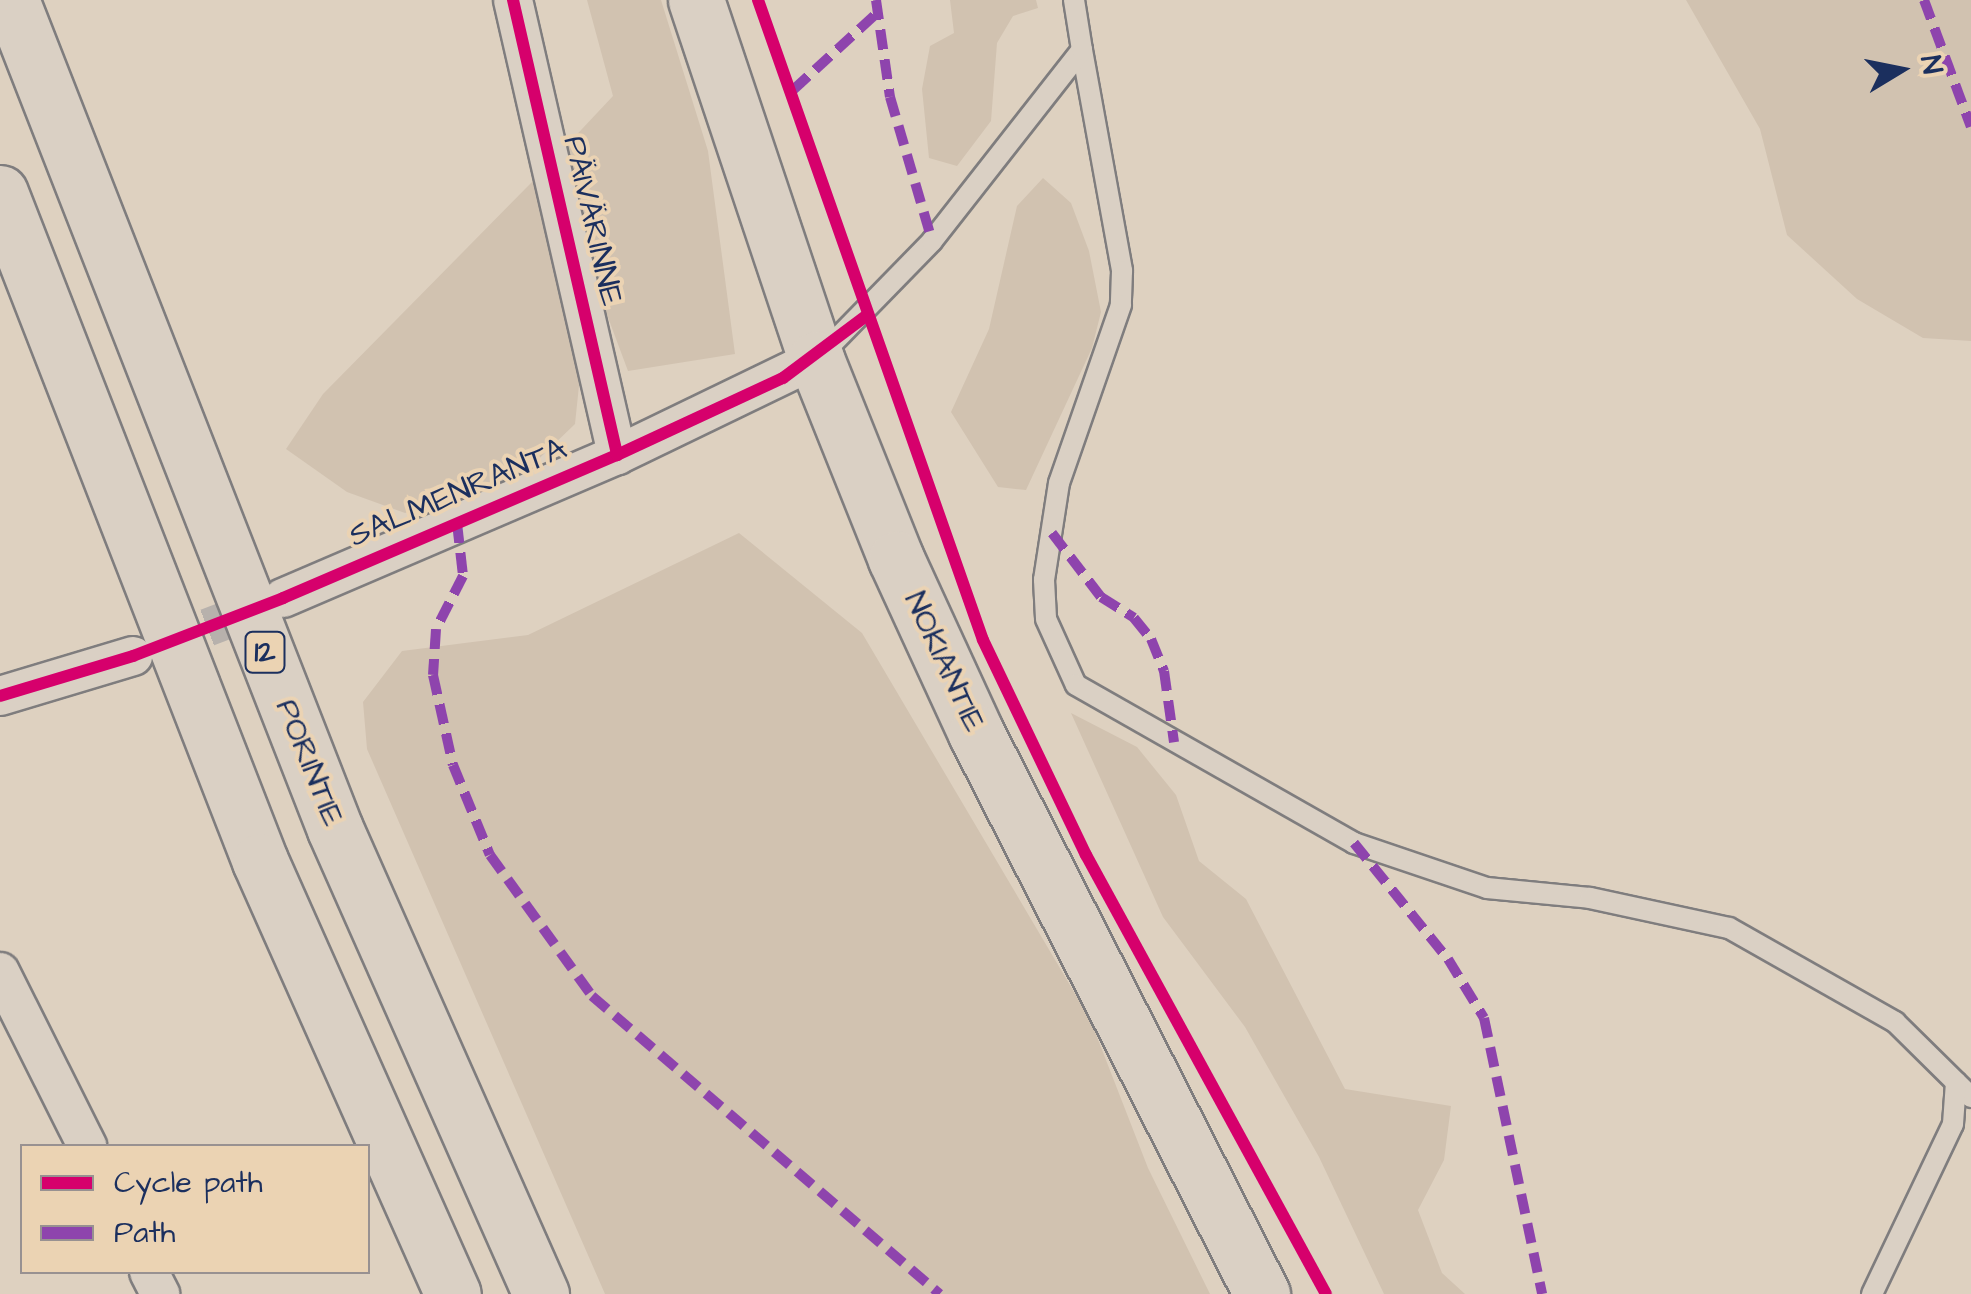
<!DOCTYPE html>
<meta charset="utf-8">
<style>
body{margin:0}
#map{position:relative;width:1971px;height:1294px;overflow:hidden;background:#ded1c0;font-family:"Architects Daughter",sans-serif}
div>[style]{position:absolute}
.green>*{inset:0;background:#d1c2b0}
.minor-tunnel>*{height:38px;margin-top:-19px;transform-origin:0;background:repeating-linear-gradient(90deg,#b7b1ac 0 38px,transparent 0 57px)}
.roads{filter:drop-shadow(2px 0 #7f7d7e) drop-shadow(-2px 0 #7f7d7e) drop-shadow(0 2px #7f7d7e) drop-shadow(0 -2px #7f7d7e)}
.service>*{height:20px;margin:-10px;padding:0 10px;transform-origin:10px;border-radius:10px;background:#dad0c4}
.minor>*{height:38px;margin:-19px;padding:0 19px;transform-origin:19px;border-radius:19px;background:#dad0c4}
.secondary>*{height:55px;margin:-27.5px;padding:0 27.5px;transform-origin:27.5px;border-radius:27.5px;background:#dad0c4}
.motorway>*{height:55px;margin:-27.5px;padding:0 27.5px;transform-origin:27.5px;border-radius:27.5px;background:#dad0c4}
.quiet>*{height:10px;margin-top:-5px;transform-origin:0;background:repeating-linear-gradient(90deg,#8e44ad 0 20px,transparent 0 30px)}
.cycleway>*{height:12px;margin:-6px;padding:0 6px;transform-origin:6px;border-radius:6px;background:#d6006c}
span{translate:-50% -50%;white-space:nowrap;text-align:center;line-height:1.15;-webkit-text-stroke:8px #ebd3b3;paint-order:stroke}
.shield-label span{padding:2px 8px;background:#ebd3b3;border:2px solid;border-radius:8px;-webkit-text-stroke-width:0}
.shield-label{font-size:30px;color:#1b2f5e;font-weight:700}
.street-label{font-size:32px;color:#1b2f5e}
.legend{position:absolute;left:20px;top:1144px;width:350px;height:130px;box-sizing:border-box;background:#ebd3b3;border:2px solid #989191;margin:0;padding:12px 18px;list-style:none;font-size:30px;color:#1b2f5e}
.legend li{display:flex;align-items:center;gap:20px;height:50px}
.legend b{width:50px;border:2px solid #989191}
.north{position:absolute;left:1851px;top:20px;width:100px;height:100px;-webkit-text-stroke:8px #ebd3b3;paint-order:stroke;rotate:80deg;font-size:28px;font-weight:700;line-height:40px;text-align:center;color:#1b2f5e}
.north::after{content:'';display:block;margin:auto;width:35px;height:45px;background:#1b2f5e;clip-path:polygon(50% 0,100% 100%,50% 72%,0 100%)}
</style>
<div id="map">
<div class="green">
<i style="clip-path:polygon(587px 0,661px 0,708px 151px,735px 354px,628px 371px,603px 304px,566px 146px,613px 96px)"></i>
<i style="clip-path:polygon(950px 0,1036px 0,1038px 8px,1013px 16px,997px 43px,991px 121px,957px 166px,929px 158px,922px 89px,930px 46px,954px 33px)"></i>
<i style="clip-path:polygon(1686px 0,1971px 0,1971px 341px,1923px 338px,1857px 299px,1787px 235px,1760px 129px)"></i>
<i style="clip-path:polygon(1043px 178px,1071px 203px,1089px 251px,1101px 312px,1092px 348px,1026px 490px,998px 487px,951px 412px,989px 329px,1017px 206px)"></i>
<i style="clip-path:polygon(533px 181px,582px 357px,575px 424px,521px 476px,405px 513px,347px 492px,286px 449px,323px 394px)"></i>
<i style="clip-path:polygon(739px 533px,862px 633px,1090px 1019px,1148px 1168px,1210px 1294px,605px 1294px,367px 749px,363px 702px,402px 651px,528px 635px)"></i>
<i style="clip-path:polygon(1071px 713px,1137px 747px,1176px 795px,1199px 861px,1246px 899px,1345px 1089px,1451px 1106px,1444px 1160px,1418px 1210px,1442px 1273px,1465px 1294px,1384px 1294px,1319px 1157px,1245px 1027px,1163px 917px)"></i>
</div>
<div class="minor-tunnel">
<i style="left:154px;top:648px;width:125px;rotate:-21deg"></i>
</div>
<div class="roads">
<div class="service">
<i style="left:1082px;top:50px;width:225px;rotate:79.7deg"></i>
<i style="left:1122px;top:271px;width:34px;rotate:92deg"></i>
<i style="left:1121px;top:305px;width:188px;rotate:109.2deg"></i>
<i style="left:1059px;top:483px;width:98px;rotate:98.8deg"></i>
<i style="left:1044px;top:580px;width:39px;rotate:87deg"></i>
<i style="left:1046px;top:619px;width:72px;rotate:65.6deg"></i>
<i style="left:1076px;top:685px;width:320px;rotate:29.6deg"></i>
<i style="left:1354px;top:843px;width:140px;rotate:18.7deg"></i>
<i style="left:1487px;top:888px;width:103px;rotate:5.5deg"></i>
<i style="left:1590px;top:898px;width:142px;rotate:12.2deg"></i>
<i style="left:1729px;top:928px;width:191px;rotate:29.5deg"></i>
<i style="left:1895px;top:1022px;width:107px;rotate:44.6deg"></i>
<i style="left:818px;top:358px;width:163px;rotate:-45.7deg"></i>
<i style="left:932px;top:241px;width:243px;rotate:-51.9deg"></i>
<i style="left:1082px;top:50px;width:51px;rotate:-99.1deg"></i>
<i style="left:1872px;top:1294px;width:188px;rotate:-64.5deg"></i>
<i style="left:1953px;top:1124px;width:42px;rotate:-85.9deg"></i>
</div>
<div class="minor">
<i style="left:513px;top:0;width:467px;rotate:77.1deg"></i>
<i style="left:283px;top:598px;width:363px;rotate:-23.2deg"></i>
<i style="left:617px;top:455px;width:221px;rotate:-25.8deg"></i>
<i style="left:0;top:696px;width:139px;rotate:-16.7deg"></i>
<i style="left:0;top:972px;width:195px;rotate:63.4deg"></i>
<i style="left:149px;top:1272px;width:25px;rotate:63deg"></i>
</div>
<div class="secondary">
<i style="left:696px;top:0;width:379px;rotate:71.5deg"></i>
<i style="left:816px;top:359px;width:215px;rotate:68.2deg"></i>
<i style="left:896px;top:559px;width:192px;rotate:65.3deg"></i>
<i style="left:976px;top:733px;width:630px;rotate:62.99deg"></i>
</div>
<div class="motorway">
<i style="left:11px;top:0;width:890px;rotate:68.65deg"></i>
<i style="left:335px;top:829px;width:509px;rotate:66.11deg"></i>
<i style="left:0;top:193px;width:717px;rotate:68.73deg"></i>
<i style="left:260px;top:861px;width:474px;rotate:66deg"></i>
</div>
</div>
<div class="quiet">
<i style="left:876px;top:0;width:98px;rotate:81.8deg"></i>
<i style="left:890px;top:97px;width:150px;rotate:73.7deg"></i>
<i style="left:1924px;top:0;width:135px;rotate:69.7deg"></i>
<i style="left:793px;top:90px;width:113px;rotate:-42.5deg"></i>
<i style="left:457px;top:523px;width:53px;rotate:83.5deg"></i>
<i style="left:463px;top:576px;width:59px;rotate:117deg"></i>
<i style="left:436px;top:629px;width:46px;rotate:93.7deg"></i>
<i style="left:433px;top:675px;width:92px;rotate:77.5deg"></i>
<i style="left:453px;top:765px;width:97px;rotate:67.7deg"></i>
<i style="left:490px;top:855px;width:174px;rotate:54.1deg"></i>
<i style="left:592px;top:996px;width:458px;rotate:40.6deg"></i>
<i style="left:1052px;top:533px;width:81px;rotate:52.6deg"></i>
<i style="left:1101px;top:597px;width:39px;rotate:32deg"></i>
<i style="left:1134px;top:618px;width:27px;rotate:51deg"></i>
<i style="left:1151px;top:639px;width:35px;rotate:68deg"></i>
<i style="left:1164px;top:671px;width:72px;rotate:82deg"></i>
<i style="left:1354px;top:843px;width:149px;rotate:51deg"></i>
<i style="left:1448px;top:959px;width:69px;rotate:58.6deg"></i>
<i style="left:1484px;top:1018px;width:282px;rotate:78.1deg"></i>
</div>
<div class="cycleway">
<i style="left:513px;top:0;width:467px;rotate:77.1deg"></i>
<i style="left:758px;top:0;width:678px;rotate:70.63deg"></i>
<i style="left:983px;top:640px;width:238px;rotate:64.4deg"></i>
<i style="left:1086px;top:855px;width:500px;rotate:61.33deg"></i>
<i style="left:0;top:696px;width:139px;rotate:-16.7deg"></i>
<i style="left:133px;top:656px;width:161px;rotate:-21.1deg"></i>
<i style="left:283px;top:598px;width:363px;rotate:-23.2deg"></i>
<i style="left:617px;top:455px;width:183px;rotate:-24.9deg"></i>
<i style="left:783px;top:378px;width:104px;rotate:-36.8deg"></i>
</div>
<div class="shield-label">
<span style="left:265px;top:652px">12</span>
</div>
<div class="street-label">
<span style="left:592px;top:221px;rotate:77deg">PÄIVÄRINNE</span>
<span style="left:458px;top:493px;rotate:-23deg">SALMENRANTA</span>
<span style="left:944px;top:662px;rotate:65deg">NOKIANTIE</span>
<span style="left:309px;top:763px;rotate:68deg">PORINTIE</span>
</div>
<ul class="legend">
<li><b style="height:12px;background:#d6006c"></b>Cycle path</li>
<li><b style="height:12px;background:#8e44ad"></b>Path</li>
</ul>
<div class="north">N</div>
</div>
